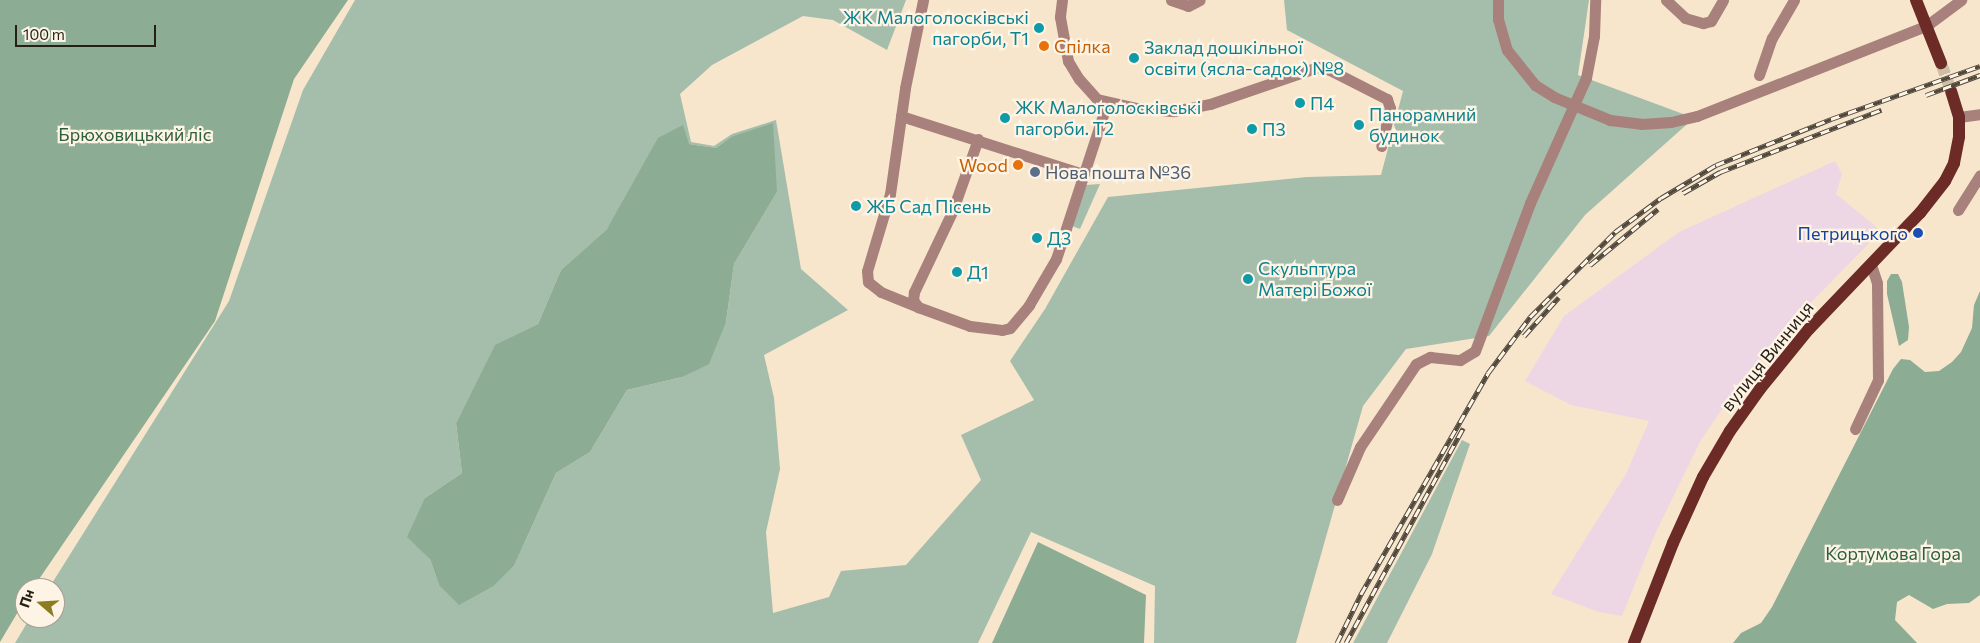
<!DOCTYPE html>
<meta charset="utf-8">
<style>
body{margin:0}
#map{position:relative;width:1980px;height:643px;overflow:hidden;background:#f7e6cc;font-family:Commissioner,sans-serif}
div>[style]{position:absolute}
.industrial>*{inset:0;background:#edd7e4}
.green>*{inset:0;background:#a5bdab}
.forest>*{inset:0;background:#8cac94}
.major-tunnel>*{height:12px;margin-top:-6px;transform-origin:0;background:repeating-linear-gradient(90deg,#cdbea8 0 12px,transparent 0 18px)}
.minor>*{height:11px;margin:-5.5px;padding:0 5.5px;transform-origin:5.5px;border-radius:5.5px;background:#a8817c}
.major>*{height:12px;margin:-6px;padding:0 6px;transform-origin:6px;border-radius:6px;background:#6c2b26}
.rail>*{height:5px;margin-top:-2.5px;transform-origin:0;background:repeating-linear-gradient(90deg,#fef4e5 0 9px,#50483c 0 18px);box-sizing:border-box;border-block:1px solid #50483c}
.dots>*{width:14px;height:14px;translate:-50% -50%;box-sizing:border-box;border:2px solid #fef4e5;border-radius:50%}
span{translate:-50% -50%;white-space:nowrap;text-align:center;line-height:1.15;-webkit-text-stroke:4.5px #fef4e5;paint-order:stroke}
.culture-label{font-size:18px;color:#0d838f}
.right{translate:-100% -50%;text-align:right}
.left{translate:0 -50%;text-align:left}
.food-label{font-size:18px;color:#c56008}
.park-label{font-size:18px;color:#2c5f3c}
.service-label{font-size:18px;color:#4e5e75}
.transit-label{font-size:18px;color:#164399}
.street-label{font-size:18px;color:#251f16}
.north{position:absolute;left:15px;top:578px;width:50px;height:50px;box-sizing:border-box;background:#fef4e5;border:1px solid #a79f92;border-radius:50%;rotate:289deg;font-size:14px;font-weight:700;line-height:20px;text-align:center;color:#251f16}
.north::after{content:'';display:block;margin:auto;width:18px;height:22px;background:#8b7c22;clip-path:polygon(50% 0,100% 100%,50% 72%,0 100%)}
.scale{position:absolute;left:15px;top:25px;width:141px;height:22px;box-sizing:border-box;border:2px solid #251f16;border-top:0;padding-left:6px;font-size:15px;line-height:18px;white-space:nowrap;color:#251f16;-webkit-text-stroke:4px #fef4e5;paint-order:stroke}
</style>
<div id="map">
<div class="industrial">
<i style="clip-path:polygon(1835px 161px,1842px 174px,1836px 194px,1881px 231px,1789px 325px,1734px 392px,1701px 440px,1655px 534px,1622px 616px,1599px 612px,1551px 594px,1626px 474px,1649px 421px,1571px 405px,1525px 381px,1564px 316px,1679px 232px)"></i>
</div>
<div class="green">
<i style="clip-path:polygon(evenodd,355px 0,906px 0,887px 50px,833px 20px,803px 16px,712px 65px,680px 94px,691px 142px,714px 146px,732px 134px,776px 120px,801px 269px,848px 310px,764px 355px,774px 398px,780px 469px,766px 532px,773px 613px,829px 597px,841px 571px,906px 565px,981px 480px,961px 435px,1034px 400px,1010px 361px,1045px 309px,1108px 197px,1307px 177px,1381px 175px,1403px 91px,1287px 30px,1284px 0,1589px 0,1578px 75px,1694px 118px,1585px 215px,1489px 336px,1406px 349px,1363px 406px,1296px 643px,1154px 643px,1155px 586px,1031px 532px,978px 643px,15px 643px,30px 618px,55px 618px,55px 588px,49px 588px,229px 301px,303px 90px,355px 0,731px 137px,777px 192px,734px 264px,726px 322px,682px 377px,627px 390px,590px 452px,556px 473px,514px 566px,495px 585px,439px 585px,430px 559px,425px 498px,462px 473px,456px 423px,495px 346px,538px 324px,561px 270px,607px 229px,628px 197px,689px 144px,716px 148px,731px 137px)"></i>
<i style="clip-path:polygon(1100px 184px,1080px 229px,1072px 226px,1086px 185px)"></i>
<i style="clip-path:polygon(1462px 440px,1470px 444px,1432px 554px,1387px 643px,1353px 643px)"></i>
</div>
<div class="forest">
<i style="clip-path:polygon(0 0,348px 0,294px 79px,215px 321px,33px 588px,25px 588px,25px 600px,0 642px)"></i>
<i style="clip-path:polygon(773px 123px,777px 192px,734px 264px,726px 322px,709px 364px,682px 377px,627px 390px,590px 452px,556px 473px,514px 566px,495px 585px,459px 605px,439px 585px,430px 559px,407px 537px,425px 498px,462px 473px,456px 423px,495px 345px,538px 324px,561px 270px,607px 229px,658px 138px,683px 125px,689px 144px,716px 148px,731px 137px)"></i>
<i style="clip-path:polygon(1891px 274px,1898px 274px,1902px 282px,1909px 327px,1908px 340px,1899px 346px,1887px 294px,1887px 281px)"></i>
<i style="clip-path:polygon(1980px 291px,1980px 595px,1969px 603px,1947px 604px,1933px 609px,1909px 595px,1897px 602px,1895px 620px,1917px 643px,1733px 643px,1741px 633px,1761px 623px,1772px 607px,1893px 369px,1901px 359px,1910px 360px,1925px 372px,1939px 371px,1952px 362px,1961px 352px,1972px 328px,1974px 305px)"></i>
<i style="clip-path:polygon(1038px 542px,1146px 595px,1144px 643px,992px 643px)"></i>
</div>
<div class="major-tunnel">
<i style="left:1941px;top:63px;width:30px;rotate:70deg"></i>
</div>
<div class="minor">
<i style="left:1062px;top:0;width:17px;rotate:97deg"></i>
<i style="left:1060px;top:17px;width:45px;rotate:79.7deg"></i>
<i style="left:1068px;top:61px;width:21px;rotate:59deg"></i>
<i style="left:1079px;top:79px;width:27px;rotate:48deg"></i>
<i style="left:1097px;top:99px;width:41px;rotate:12.7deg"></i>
<i style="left:1137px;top:108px;width:37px;rotate:5deg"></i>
<i style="left:1174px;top:111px;width:37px;rotate:-11deg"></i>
<i style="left:1210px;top:104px;width:114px;rotate:-18.9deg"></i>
<i style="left:1318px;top:67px;width:12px;rotate:14deg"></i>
<i style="left:1330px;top:70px;width:64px;rotate:27deg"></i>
<i style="left:1387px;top:99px;width:9px;rotate:72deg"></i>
<i style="left:1390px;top:108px;width:39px;rotate:103deg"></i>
<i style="left:1171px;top:0;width:18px;rotate:19deg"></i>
<i style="left:1188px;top:6px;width:13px;rotate:-27deg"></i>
<i style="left:1498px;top:0;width:19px;rotate:90deg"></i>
<i style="left:1498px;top:19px;width:32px;rotate:74deg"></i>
<i style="left:1507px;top:50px;width:45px;rotate:51.3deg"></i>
<i style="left:1535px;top:85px;width:22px;rotate:32deg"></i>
<i style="left:1554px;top:97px;width:61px;rotate:22.3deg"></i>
<i style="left:1610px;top:120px;width:31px;rotate:7deg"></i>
<i style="left:1641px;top:124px;width:30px;rotate:-4deg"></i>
<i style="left:1671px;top:122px;width:27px;rotate:-13deg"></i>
<i style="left:1697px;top:116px;width:246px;rotate:-21.5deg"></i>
<i style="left:1926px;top:26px;width:44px;rotate:-36.6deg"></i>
<i style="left:1666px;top:0;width:26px;rotate:43deg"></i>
<i style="left:1685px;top:18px;width:19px;rotate:16deg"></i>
<i style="left:1703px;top:23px;width:8px;rotate:-14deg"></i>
<i style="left:1711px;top:21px;width:24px;rotate:-60deg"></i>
<i style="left:1759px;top:75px;width:39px;rotate:-71deg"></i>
<i style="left:1772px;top:38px;width:44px;rotate:-59.9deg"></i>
<i style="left:901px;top:116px;width:191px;rotate:17.7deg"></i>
<i style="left:1959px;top:117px;width:21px;rotate:-8deg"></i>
<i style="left:978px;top:139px;width:77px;rotate:109.6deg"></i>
<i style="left:952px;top:212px;width:89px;rotate:115.4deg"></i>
<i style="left:914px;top:292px;width:8px;rotate:97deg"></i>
<i style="left:913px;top:300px;width:9px;rotate:54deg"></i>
<i style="left:918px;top:307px;width:55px;rotate:20.1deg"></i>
<i style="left:970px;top:326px;width:32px;rotate:7deg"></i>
<i style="left:1002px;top:330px;width:8px;rotate:-14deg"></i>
<i style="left:1010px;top:328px;width:30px;rotate:-50deg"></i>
<i style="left:1029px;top:305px;width:53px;rotate:-59.6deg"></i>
<i style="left:1056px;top:259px;width:164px;rotate:-71.9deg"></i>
<i style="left:1958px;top:210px;width:41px;rotate:-57.8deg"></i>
<i style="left:918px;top:307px;width:40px;rotate:-158deg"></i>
<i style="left:881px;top:292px;width:16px;rotate:-142deg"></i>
<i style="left:868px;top:282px;width:11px;rotate:-95deg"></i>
<i style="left:867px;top:271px;width:80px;rotate:-73.4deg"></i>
<i style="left:890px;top:194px;width:107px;rotate:-81.9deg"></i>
<i style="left:905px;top:88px;width:90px;rotate:-78.4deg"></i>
<i style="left:1855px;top:429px;width:54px;rotate:-64.9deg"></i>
<i style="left:1878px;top:380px;width:97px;rotate:-90.6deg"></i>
<i style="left:1877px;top:283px;width:20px;rotate:-108deg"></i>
<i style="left:1337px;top:500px;width:58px;rotate:-66.5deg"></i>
<i style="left:1360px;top:447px;width:100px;rotate:-56deg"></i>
<i style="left:1416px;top:364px;width:16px;rotate:-27deg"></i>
<i style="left:1430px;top:357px;width:30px;rotate:6deg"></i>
<i style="left:1460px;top:360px;width:17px;rotate:-31deg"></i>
<i style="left:1475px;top:351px;width:158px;rotate:-69.6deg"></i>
<i style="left:1530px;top:203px;width:137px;rotate:-65.9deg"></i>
<i style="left:1586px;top:78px;width:43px;rotate:-79.2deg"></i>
<i style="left:1594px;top:36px;width:36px;rotate:-88deg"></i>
</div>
<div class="major">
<i style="left:1916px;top:0;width:68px;rotate:68.4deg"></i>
<i style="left:1634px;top:643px;width:107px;rotate:-68.7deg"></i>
<i style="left:1673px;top:543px;width:72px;rotate:-65.6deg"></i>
<i style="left:1703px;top:477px;width:53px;rotate:-59.6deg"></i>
<i style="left:1730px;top:431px;width:52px;rotate:-54.5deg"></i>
<i style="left:1760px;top:389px;width:77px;rotate:-50.8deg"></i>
<i style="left:1809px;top:329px;width:161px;rotate:-46.3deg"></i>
<i style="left:1920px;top:213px;width:41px;rotate:-52deg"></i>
<i style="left:1945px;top:181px;width:20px;rotate:-63deg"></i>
<i style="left:1954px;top:163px;width:26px;rotate:-79deg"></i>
<i style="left:1959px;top:137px;width:20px;rotate:-90deg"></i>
<i style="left:1959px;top:117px;width:27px;rotate:-107deg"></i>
</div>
<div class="rail">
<i style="left:1926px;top:95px;width:58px;rotate:-20.3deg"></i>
<i style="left:1683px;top:193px;width:43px;rotate:-29.6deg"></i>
<i style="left:1720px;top:172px;width:173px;rotate:-21.1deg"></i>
<i style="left:1590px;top:265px;width:88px;rotate:-39.5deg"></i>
<i style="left:1524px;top:336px;width:52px;rotate:-48.1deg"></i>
<i style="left:1337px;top:643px;width:55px;rotate:-63.9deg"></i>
<i style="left:1361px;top:594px;width:255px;rotate:-60.1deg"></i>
<i style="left:1488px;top:373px;width:70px;rotate:-53.1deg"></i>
<i style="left:1530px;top:317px;width:120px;rotate:-45deg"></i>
<i style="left:1615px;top:232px;width:57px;rotate:-36.5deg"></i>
<i style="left:1661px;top:198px;width:64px;rotate:-31deg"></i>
<i style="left:1716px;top:165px;width:124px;rotate:-21.8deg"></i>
<i style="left:1831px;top:119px;width:158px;rotate:-19.6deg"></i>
<i style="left:1346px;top:643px;width:245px;rotate:-61.4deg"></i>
</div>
<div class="dots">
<i style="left:1039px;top:28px;background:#0f9aa8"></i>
<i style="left:1044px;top:46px;background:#e8710a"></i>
<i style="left:1134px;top:58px;background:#0f9aa8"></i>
<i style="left:1300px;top:103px;background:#0f9aa8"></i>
<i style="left:1005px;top:118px;background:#0f9aa8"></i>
<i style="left:1359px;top:125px;background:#0f9aa8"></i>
<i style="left:1252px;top:129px;background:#0f9aa8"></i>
<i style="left:1018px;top:165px;background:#e8710a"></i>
<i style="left:1035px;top:172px;background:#5c6f8a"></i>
<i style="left:856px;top:206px;background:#0f9aa8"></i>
<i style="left:1918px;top:233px;background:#1a4fb4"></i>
<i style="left:1037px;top:238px;background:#0f9aa8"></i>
<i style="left:957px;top:272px;background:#0f9aa8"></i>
<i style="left:1248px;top:279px;background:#0f9aa8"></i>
</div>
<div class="culture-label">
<span class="right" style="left:1029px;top:28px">ЖК Малоголосківські<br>пагорби, Т1</span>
<span class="left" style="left:1144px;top:58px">Заклад дошкільної<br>освіти (ясла-садок) №8</span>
<span class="left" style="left:1310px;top:103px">П4</span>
<span class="left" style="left:1015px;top:118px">ЖК Малоголосківські<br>пагорби. Т2</span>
<span class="left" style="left:1369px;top:125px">Панорамний<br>будинок</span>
<span class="left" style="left:1262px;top:129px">П3</span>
<span class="left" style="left:866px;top:206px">ЖБ Сад Пісень</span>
<span class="left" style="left:1047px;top:238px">Д3</span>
<span class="left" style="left:1258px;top:279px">Скульптура<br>Матері Божої</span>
<span class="left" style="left:967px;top:272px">Д1</span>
</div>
<div class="food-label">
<span class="left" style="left:1054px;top:46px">Спілка</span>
<span class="right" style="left:1008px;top:165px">Wood</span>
</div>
<div class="park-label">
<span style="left:135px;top:134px">Брюховицький ліс</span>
<span style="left:1893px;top:553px">Кортумова Гора</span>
</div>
<div class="service-label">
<span class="left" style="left:1045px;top:172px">Нова пошта №36</span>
</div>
<div class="transit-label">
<span class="right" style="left:1908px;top:233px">Петрицького</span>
</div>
<div class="street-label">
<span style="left:1767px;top:356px;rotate:-51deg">вулиця Винниця</span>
</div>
<div class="north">Пн</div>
<div class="scale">100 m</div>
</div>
